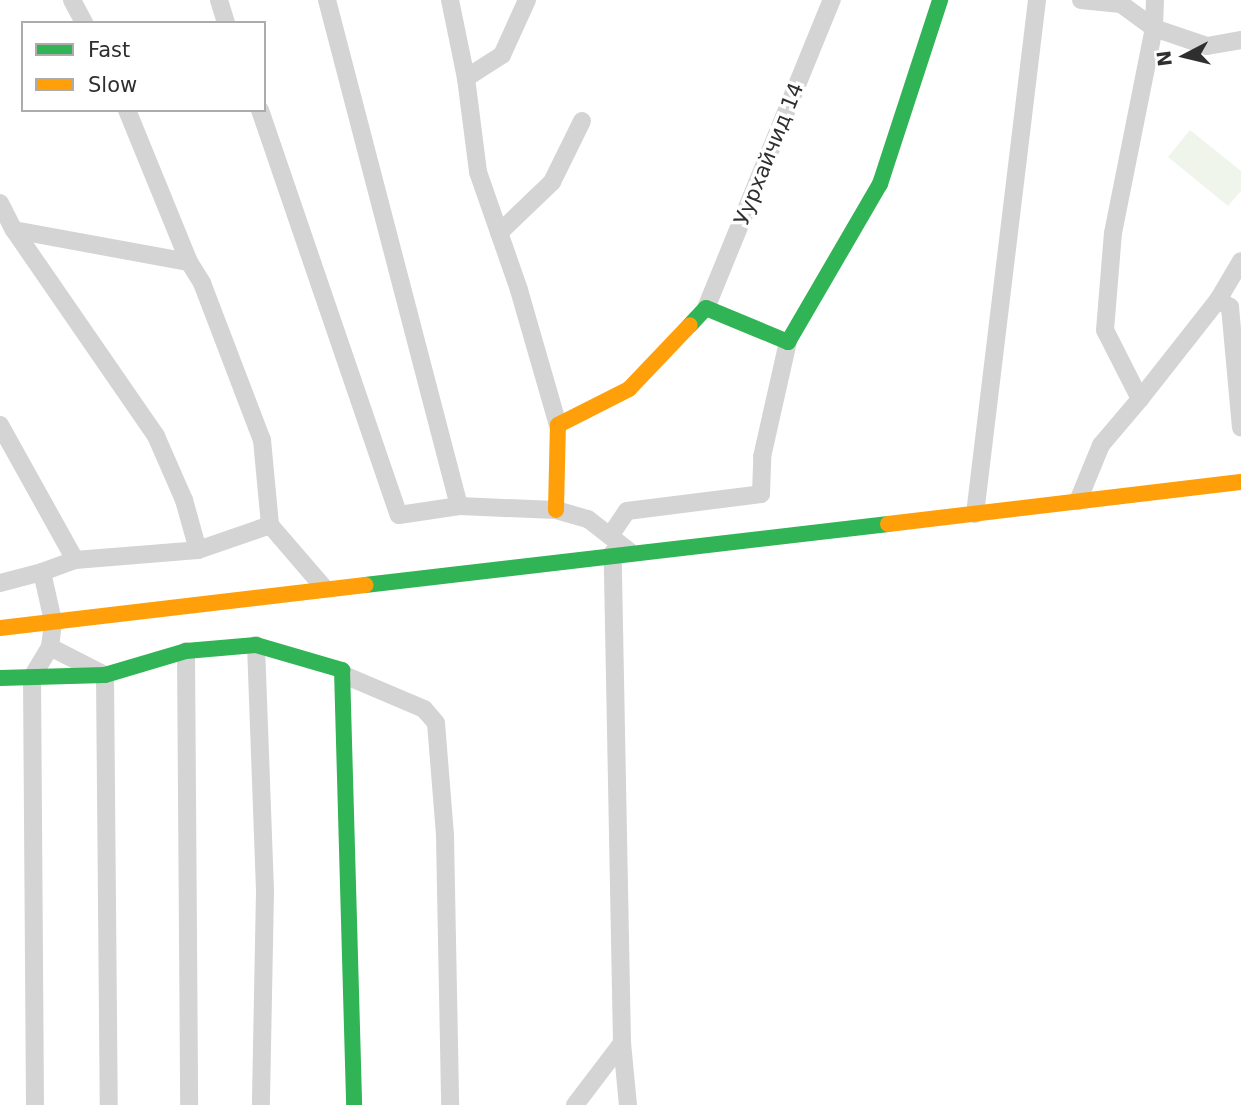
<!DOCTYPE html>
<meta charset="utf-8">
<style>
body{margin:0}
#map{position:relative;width:1241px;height:1105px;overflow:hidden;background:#fff;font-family:"DejaVu Sans",sans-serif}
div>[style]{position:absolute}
.green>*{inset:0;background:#f0f5ec}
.street>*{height:18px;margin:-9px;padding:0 9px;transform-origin:9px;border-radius:9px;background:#d4d4d4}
.fast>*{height:16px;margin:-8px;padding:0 8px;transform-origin:8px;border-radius:8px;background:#30b455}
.slow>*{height:16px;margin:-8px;padding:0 8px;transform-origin:8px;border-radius:8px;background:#ff9f0a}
span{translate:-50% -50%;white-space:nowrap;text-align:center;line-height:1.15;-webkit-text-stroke:7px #fff;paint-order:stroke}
.street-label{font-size:21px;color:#2f2f2f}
.legend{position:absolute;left:21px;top:21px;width:245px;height:91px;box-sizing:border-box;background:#fff;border:2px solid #acacac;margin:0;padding:9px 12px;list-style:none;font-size:21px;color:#2f2f2f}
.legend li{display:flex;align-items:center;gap:14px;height:35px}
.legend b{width:35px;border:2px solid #acacac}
.north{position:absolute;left:1150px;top:21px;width:70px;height:70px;-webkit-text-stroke:5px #fff;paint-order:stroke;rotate:263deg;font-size:19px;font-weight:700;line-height:28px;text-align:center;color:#2f2f2f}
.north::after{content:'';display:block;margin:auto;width:24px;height:32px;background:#2f2f2f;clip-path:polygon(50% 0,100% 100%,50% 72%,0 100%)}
</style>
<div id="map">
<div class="green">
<i style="clip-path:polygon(1190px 130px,1241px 171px,1241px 191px,1228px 206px,1168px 157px)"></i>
</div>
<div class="street">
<i style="left:72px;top:0;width:26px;rotate:62deg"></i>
<i style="left:219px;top:0;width:24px;rotate:73deg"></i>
<i style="left:327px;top:0;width:523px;rotate:75.38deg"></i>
<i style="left:450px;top:0;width:80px;rotate:78.4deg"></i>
<i style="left:527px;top:0;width:60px;rotate:114.4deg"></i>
<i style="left:502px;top:55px;width:43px;rotate:147.4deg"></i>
<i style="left:466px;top:78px;width:95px;rotate:82.7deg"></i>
<i style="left:478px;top:172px;width:125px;rotate:70.8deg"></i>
<i style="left:519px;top:290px;width:141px;rotate:73.9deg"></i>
<i style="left:1081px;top:0;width:40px;rotate:5.7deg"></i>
<i style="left:1121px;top:4px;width:41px;rotate:36deg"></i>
<i style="left:1154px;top:28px;width:56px;rotate:18.8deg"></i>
<i style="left:1207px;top:46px;width:35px;rotate:-10deg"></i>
<i style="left:127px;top:110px;width:164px;rotate:67.8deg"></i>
<i style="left:189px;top:262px;width:25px;rotate:58deg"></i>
<i style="left:202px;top:283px;width:168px;rotate:69.1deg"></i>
<i style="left:262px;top:440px;width:85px;rotate:84.6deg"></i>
<i style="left:270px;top:525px;width:84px;rotate:49.3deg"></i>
<i style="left:260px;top:110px;width:428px;rotate:71.1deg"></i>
<i style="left:399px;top:515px;width:61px;rotate:-8.5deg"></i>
<i style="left:459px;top:506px;width:97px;rotate:2.4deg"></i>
<i style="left:556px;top:510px;width:33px;rotate:16deg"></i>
<i style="left:588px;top:519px;width:52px;rotate:38deg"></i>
<i style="left:0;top:203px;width:30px;rotate:63deg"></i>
<i style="left:14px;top:230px;width:178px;rotate:10.4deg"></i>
<i style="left:14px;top:230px;width:250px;rotate:55.4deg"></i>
<i style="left:156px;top:436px;width:70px;rotate:66.4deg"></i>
<i style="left:184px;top:500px;width:52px;rotate:74.4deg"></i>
<i style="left:499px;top:233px;width:74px;rotate:-43.9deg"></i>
<i style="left:552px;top:182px;width:68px;rotate:-63.8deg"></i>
<i style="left:1218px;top:300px;width:14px;rotate:30deg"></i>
<i style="left:1230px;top:307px;width:121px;rotate:84.8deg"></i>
<i style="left:706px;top:308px;width:333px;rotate:-67.8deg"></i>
<i style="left:1140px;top:399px;width:126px;rotate:-51.8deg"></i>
<i style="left:1218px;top:300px;width:45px;rotate:-59.5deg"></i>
<i style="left:0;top:425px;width:154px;rotate:60.9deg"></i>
<i style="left:1078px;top:501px;width:61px;rotate:-67.7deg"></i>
<i style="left:1101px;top:445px;width:60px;rotate:-49.7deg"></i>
<i style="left:1140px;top:399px;width:77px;rotate:-116.9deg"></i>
<i style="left:1105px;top:330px;width:97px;rotate:-85.3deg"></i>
<i style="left:1113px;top:233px;width:209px;rotate:-78.7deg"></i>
<i style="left:1154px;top:28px;width:28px;rotate:-88deg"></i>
<i style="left:975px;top:514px;width:518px;rotate:-83.12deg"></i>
<i style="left:610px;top:536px;width:30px;rotate:-56deg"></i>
<i style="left:627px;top:511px;width:135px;rotate:-7.2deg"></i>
<i style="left:761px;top:494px;width:37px;rotate:-88deg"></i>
<i style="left:762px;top:457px;width:118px;rotate:-77.3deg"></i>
<i style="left:0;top:583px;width:43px;rotate:-14.7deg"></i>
<i style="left:256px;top:645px;width:246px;rotate:87.9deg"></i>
<i style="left:265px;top:891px;width:214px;rotate:91.1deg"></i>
<i style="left:50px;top:647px;width:62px;rotate:27deg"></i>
<i style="left:105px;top:675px;width:430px;rotate:89.5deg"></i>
<i style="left:186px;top:651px;width:454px;rotate:89.6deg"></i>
<i style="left:344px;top:675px;width:87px;rotate:23deg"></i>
<i style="left:424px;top:709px;width:18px;rotate:49deg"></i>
<i style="left:436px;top:723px;width:113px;rotate:85.4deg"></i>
<i style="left:445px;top:836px;width:269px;rotate:88.9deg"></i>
<i style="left:622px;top:1043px;width:62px;rotate:84.5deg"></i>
<i style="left:35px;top:1105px;width:428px;rotate:-90.4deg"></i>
<i style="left:32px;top:677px;width:35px;rotate:-59deg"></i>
<i style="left:50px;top:647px;width:26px;rotate:-83deg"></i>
<i style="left:53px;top:621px;width:50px;rotate:-102.7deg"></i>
<i style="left:42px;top:572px;width:35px;rotate:-20deg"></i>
<i style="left:75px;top:560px;width:123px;rotate:-4.6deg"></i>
<i style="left:198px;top:550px;width:76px;rotate:-19.1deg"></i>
<i style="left:575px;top:1105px;width:78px;rotate:-52.8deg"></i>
<i style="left:622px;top:1043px;width:490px;rotate:-91.1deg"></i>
</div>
<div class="fast">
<i style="left:690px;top:325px;width:23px;rotate:-47deg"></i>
<i style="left:706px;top:308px;width:89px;rotate:22.5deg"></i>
<i style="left:788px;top:342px;width:183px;rotate:-59.8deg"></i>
<i style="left:880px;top:184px;width:194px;rotate:-71.9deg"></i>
<i style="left:365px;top:585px;width:527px;rotate:-6.65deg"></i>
<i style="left:0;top:678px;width:105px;rotate:-1.6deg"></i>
<i style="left:105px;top:675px;width:84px;rotate:-16.5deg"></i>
<i style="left:186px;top:651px;width:70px;rotate:-4.9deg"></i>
<i style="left:256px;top:645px;width:90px;rotate:16.2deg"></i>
<i style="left:342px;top:670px;width:435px;rotate:88.4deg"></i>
</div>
<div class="slow">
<i style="left:556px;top:510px;width:85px;rotate:-88.7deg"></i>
<i style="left:558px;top:425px;width:80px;rotate:-26.9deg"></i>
<i style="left:629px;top:389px;width:88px;rotate:-46.4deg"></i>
<i style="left:888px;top:524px;width:355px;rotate:-6.8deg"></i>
<i style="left:0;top:628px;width:368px;rotate:-6.7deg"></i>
</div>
<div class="street-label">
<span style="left:769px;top:154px;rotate:-68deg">Уурхайчид 14</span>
</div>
<ul class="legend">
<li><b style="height:9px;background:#30b455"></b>Fast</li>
<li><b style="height:9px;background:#ff9f0a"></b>Slow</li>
</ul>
<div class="north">N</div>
</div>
